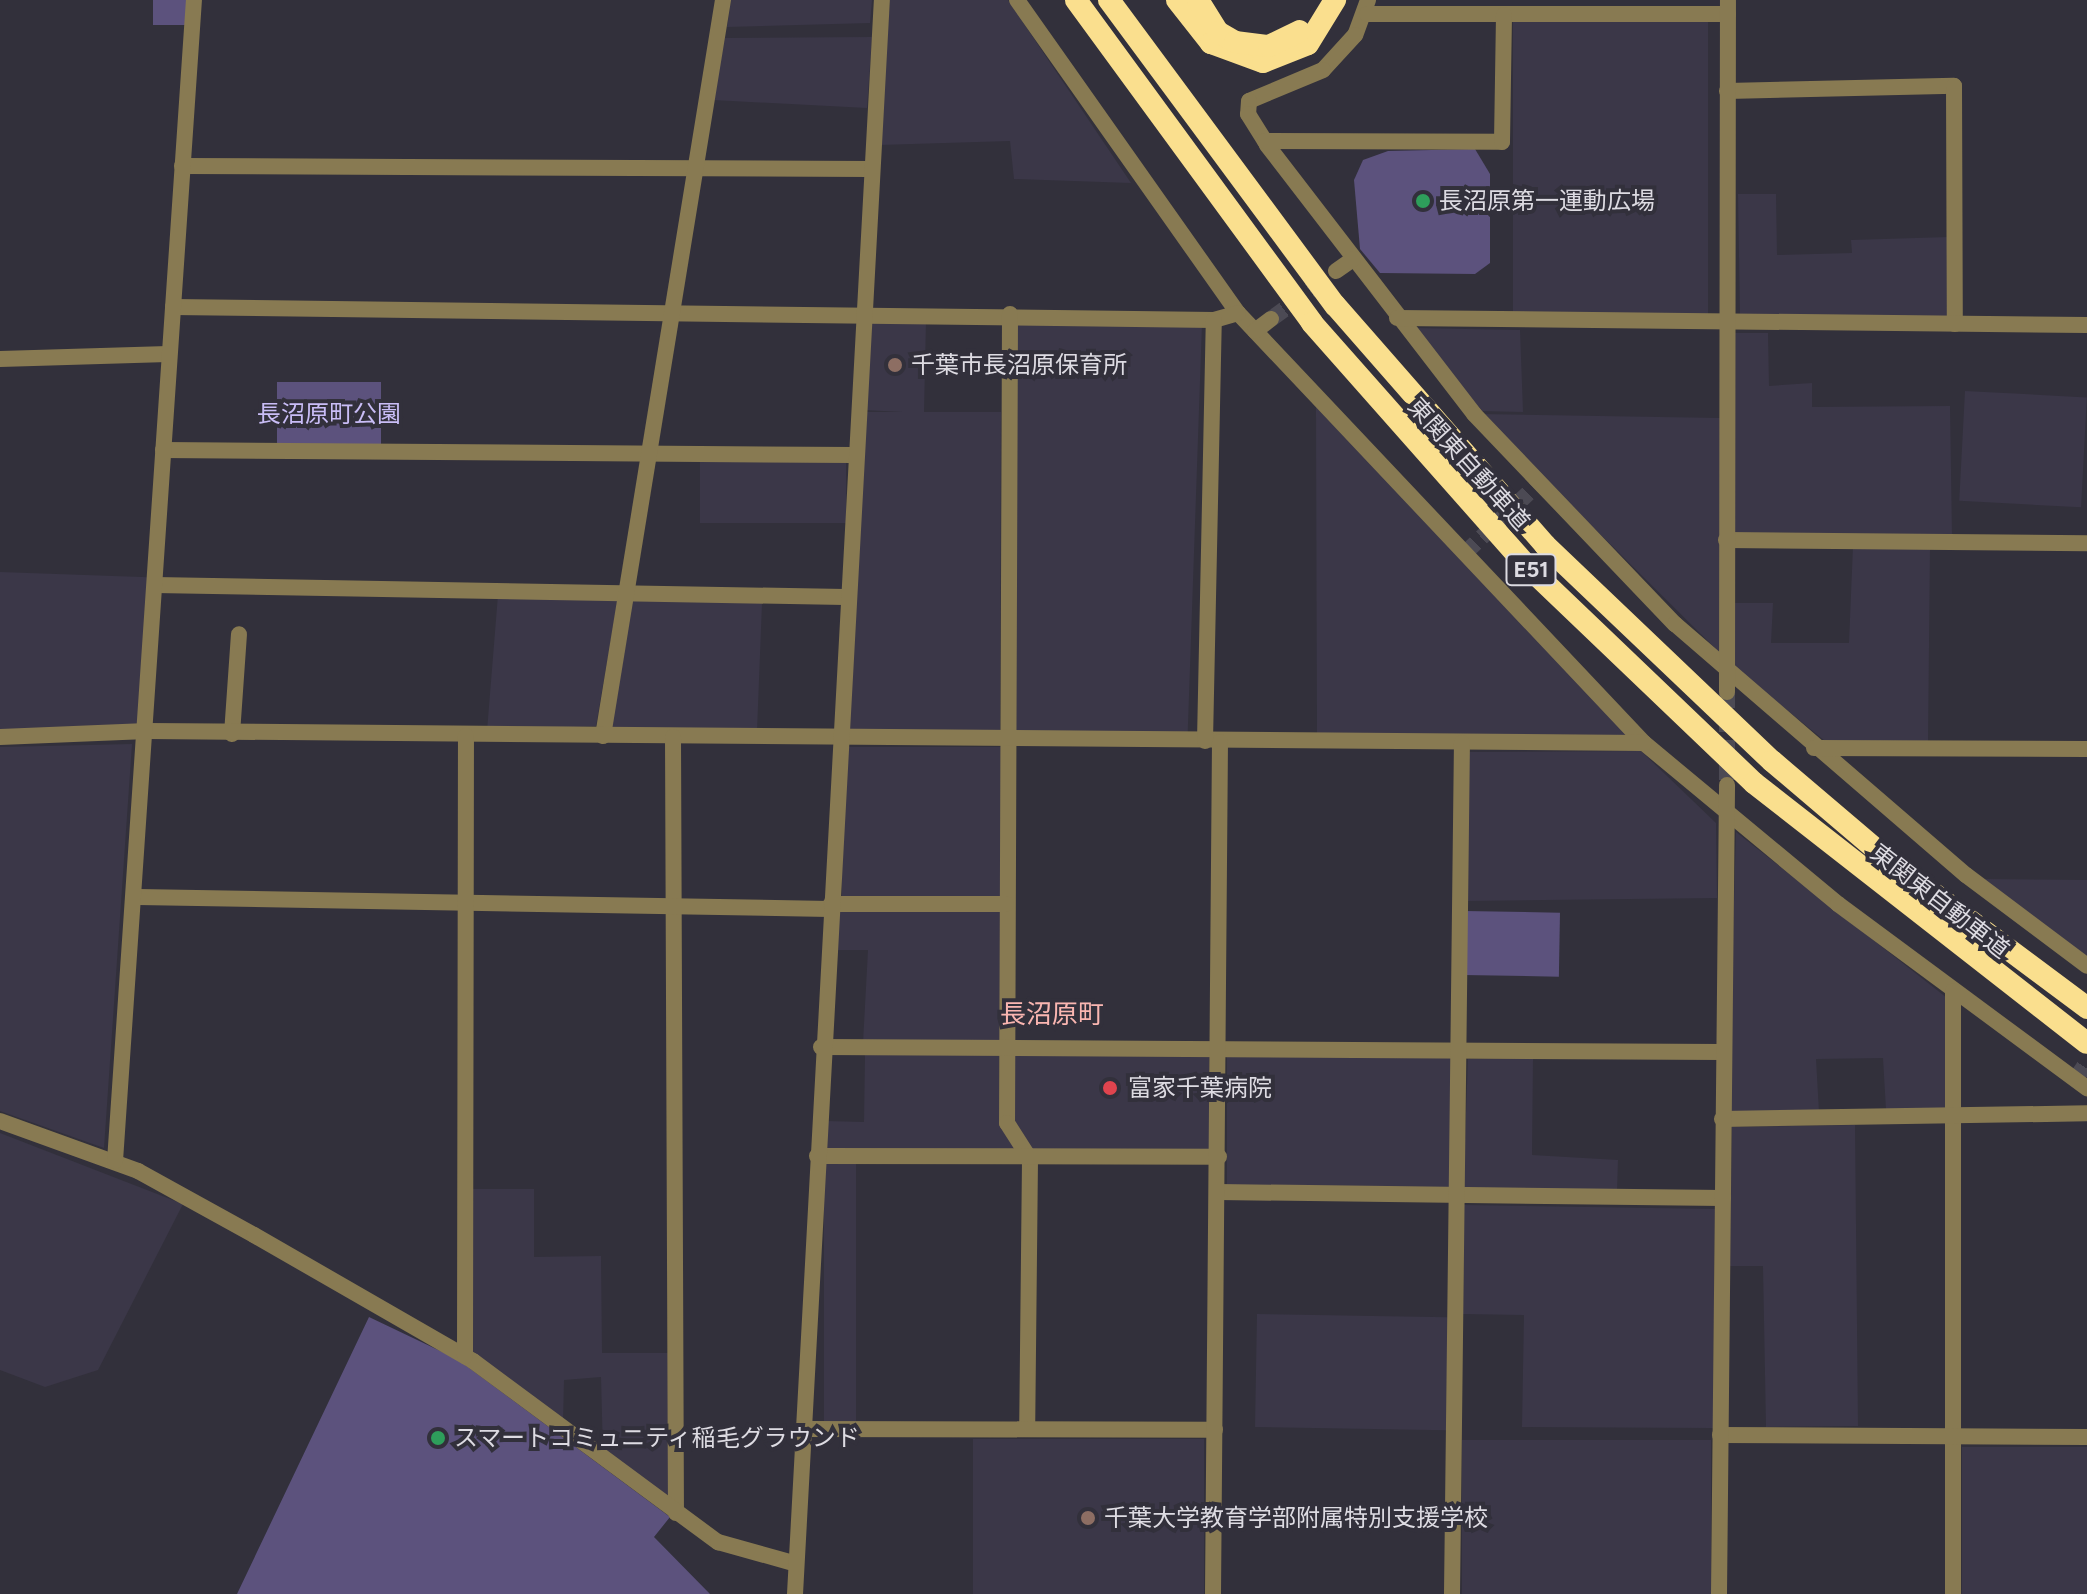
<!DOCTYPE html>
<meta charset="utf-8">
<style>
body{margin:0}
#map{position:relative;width:2087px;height:1594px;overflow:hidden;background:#32303b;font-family:Figtree,"Noto Sans JP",sans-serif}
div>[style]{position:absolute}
.built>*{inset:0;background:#3b3748;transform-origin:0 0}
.green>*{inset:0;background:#5c527d;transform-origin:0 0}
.minor-tunnel>*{height:16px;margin-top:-8px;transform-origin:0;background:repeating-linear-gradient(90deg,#4c4a54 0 16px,transparent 0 24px)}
.minor>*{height:16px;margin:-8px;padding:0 8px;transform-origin:8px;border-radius:8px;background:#887a52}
.highway>*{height:22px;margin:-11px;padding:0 11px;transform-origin:11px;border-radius:11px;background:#fadf8e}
.dots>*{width:22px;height:22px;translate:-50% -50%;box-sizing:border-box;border:4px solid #32303b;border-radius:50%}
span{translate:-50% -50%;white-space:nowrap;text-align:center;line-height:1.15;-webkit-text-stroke:8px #32303b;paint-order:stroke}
.shield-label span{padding:2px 6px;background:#32303b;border:2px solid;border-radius:6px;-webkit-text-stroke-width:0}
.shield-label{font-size:22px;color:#dddbe2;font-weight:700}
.poi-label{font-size:24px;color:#dddbe2}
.left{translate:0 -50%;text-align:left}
.park-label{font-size:24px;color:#c9bdf6}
.street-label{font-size:24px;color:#dddbe2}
.neighbourhood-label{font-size:26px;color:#fab6b1}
</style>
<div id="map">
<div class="built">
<i style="clip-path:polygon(731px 0,872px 0,870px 23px,727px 27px)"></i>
<i style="clip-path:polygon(890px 0,1008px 0,1131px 183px,1014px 179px,1010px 141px,879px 145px)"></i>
<i style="left:1513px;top:19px;width:195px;height:295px"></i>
<i style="clip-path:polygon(872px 37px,867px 108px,713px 100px,725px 38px)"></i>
<i style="clip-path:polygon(1738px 194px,1776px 194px,1777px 255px,1852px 253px,1851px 240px,1949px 237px,1950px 319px,1740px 316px)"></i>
<i style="clip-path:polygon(866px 319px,926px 321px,924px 412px,1001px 412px,1000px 734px,844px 732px,864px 412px,903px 412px,864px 410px)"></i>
<i style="left:1016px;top:320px;width:186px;height:412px;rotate:2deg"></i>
<i style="clip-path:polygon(1414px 328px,1520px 330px,1523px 412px,1479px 411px)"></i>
<i style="clip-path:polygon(1733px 333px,1768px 333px,1769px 386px,1812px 383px,1812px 407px,1950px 406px,1952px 536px,1734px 533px)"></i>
<i style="left:1965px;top:391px;width:122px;height:110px;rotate:3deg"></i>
<i style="clip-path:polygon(1316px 407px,1630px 735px,1317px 734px)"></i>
<i style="clip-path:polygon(1479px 414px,1720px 418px,1719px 652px)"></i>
<i style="left:700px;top:459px;width:146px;height:64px"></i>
<i style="clip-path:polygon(1853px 546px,1930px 548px,1928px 742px,1825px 741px,1734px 667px,1734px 603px,1773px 603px,1771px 643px,1849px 643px)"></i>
<i style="left:0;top:572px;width:149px;height:157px;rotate:2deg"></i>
<i style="clip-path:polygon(498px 595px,618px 597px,596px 726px,487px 731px)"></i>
<i style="clip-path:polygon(633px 597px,762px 603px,757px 731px,610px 731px)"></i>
<i style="clip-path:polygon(132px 744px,104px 1148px,0 1111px,0 747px)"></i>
<i style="left:842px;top:747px;width:159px;height:153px"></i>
<i style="clip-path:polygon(1641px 751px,1716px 823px,1717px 898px,1466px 901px,1468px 752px)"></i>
<i style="clip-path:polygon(1736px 832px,1947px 998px,1948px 1109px,1886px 1110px,1883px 1058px,1816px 1059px,1819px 1112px,1728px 1111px)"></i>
<i style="clip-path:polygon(1981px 879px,2087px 880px,2087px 958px)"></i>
<i style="clip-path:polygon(834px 910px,1002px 912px,1002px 1044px,863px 1043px,868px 950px,836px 950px)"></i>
<i style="clip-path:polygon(1009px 1053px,1209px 1056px,1211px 1153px,1032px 1155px,1011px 1120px)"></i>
<i style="left:1452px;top:1053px;width:138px;height:225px;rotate:90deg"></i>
<i style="clip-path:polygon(999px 1054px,999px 1122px,1023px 1154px,824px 1150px,826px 1121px,864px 1122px,865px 1055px)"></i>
<i style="clip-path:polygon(1533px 1058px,1532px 1155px,1618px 1160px,1617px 1192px,1463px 1194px,1468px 1059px)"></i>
<i style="clip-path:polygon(1855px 1125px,1858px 1426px,1766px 1427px,1763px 1266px,1730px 1266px,1732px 1127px)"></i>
<i style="clip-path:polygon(0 1133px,183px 1204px,98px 1370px,45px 1387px,0 1370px)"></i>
<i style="left:824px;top:1163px;width:32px;height:259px"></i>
<i style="clip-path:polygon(470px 1189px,534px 1189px,534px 1257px,601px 1256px,602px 1353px,668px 1353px,668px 1501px,603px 1454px,601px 1377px,564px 1380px,563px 1423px,470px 1352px)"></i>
<i style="clip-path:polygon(1464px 1205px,1715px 1209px,1713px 1428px,1522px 1427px,1524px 1315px,1463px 1314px)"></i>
<i style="left:1257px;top:1314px;width:191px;height:113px;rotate:1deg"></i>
<i style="left:1204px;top:1439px;width:155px;height:231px;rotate:90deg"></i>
<i style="left:1462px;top:1440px;width:249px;height:154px"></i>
<i style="left:1962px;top:1447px;width:125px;height:147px"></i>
</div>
<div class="green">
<i style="left:153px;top:0;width:34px;height:25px"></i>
<i style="clip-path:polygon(1475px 149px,1490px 174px,1490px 263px,1475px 274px,1380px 273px,1360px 249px,1354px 180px,1363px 160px,1388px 151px)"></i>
<i style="left:277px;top:382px;width:104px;height:64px"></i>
<i style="left:1464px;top:911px;width:96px;height:64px;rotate:1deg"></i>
<i style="clip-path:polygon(369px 1317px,457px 1359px,670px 1517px,654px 1537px,710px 1594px,237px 1594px)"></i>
</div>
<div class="minor-tunnel">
<i style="left:1271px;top:319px;width:68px;rotate:-36deg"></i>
<i style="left:1464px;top:554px;width:102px;rotate:-43.4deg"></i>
<i style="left:1727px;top:692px;width:93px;rotate:90deg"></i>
<i style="left:2075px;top:1080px;width:22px;rotate:-56deg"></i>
</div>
<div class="minor">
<i style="left:1017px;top:0;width:383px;rotate:54.8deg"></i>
<i style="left:1238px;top:313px;width:591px;rotate:46.64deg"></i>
<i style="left:1644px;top:743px;width:252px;rotate:39.7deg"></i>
<i style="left:1838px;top:904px;width:310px;rotate:36.5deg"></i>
<i style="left:1368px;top:0;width:37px;rotate:110deg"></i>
<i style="left:1355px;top:35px;width:47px;rotate:132.4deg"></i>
<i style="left:1323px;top:70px;width:80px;rotate:157.3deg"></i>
<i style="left:1249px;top:101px;width:13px;rotate:94deg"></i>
<i style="left:1248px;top:114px;width:36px;rotate:58deg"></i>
<i style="left:1267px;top:145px;width:339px;rotate:52.4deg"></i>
<i style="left:1474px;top:414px;width:291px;rotate:46.3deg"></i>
<i style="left:1675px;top:624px;width:384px;rotate:40.8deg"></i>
<i style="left:1966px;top:875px;width:151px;rotate:36.9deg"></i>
<i style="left:1367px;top:14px;width:361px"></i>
<i style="left:1727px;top:91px;width:227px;rotate:-1.3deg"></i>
<i style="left:1954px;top:86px;width:238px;rotate:89.8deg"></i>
<i style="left:1265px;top:141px;width:237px;rotate:0.2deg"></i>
<i style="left:1502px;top:142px;width:127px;rotate:-89.1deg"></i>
<i style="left:182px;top:166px;width:688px;rotate:0.25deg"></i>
<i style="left:1336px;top:271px;width:21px;rotate:-35deg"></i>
<i style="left:173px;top:307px;width:1041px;rotate:0.72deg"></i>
<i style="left:1214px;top:320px;width:25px;rotate:-16deg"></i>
<i style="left:1010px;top:314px;width:809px;rotate:90.21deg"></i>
<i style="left:1007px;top:1123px;width:43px;rotate:57.4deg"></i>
<i style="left:1030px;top:1159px;width:270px;rotate:90.6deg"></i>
<i style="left:1397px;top:318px;width:690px;rotate:0.58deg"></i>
<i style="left:1255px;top:331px;width:20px;rotate:-37deg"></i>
<i style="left:0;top:359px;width:168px;rotate:-1.7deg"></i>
<i style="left:163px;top:450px;width:690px;rotate:0.42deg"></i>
<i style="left:1726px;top:540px;width:361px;rotate:0.5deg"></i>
<i style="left:155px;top:585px;width:690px;rotate:1deg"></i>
<i style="left:1727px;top:692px;width:692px;rotate:-89.92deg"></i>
<i style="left:232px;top:734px;width:100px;rotate:-86deg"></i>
<i style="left:603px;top:736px;width:746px;rotate:-80.74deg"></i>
<i style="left:0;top:737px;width:147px;rotate:-2.3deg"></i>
<i style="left:147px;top:731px;width:1497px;rotate:0.46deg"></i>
<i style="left:673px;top:737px;width:776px;rotate:89.78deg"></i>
<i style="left:1205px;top:741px;width:421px;rotate:-88.8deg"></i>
<i style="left:1814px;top:748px;width:273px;rotate:0.2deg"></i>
<i style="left:138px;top:897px;width:692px;rotate:0.99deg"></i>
<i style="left:831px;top:904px;width:175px"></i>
<i style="left:1953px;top:991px;width:603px;rotate:90deg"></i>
<i style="left:821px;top:1047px;width:902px;rotate:0.32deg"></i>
<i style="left:1722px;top:1119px;width:365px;rotate:-0.9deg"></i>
<i style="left:0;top:1121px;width:147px;rotate:19.9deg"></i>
<i style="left:138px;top:1171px;width:132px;rotate:28.9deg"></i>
<i style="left:254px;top:1235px;width:253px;rotate:29.9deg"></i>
<i style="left:473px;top:1361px;width:305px;rotate:36.5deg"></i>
<i style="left:718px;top:1542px;width:78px;rotate:15.6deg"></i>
<i style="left:817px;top:1156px;width:402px;rotate:0.1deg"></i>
<i style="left:115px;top:1161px;width:1164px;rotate:-86.11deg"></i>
<i style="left:1218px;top:1192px;width:505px;rotate:0.68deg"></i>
<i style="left:465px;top:1356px;width:620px;rotate:-89.91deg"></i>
<i style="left:803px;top:1429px;width:412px;rotate:0.1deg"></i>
<i style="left:1720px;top:1435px;width:367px;rotate:0.3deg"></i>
<i style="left:795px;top:1594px;width:1596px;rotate:-86.88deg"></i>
<i style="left:1213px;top:1594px;width:852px;rotate:-89.53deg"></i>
<i style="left:1452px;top:1594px;width:851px;rotate:-89.33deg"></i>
<i style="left:1719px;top:1594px;width:809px;rotate:-89.43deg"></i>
</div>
<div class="highway">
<i style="left:1076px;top:0;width:400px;rotate:53.8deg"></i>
<i style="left:1312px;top:323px;width:324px;rotate:48.5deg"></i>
<i style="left:1527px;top:566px;width:314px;rotate:43.7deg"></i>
<i style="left:1754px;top:783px;width:422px;rotate:38deg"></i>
<i style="left:1109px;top:0;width:380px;rotate:53.5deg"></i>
<i style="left:1335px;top:305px;width:319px;rotate:48.8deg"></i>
<i style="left:1545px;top:545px;width:313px;rotate:43.6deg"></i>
<i style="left:1772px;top:761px;width:150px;rotate:40.4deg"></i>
<i style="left:1886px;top:858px;width:251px;rotate:36.7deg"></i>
<i style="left:1177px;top:0;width:55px;rotate:51.7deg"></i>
<i style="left:1211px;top:43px;width:55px;rotate:20.1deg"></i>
<i style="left:1263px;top:62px;width:48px;rotate:-21.8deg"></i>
<i style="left:1308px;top:44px;width:52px;rotate:-58.5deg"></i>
<i style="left:1198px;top:0;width:38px;rotate:58deg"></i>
<i style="left:1218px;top:32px;width:20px;rotate:30deg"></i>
<i style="left:1235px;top:42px;width:34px;rotate:7deg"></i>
<i style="left:1269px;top:46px;width:34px;rotate:-26deg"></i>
</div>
<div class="dots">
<i style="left:1423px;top:201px;background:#2e9e5b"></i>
<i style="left:895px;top:365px;background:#8d6e63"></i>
<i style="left:1110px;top:1088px;background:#e0444e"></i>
<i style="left:438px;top:1438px;background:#2e9e5b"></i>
<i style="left:1088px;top:1518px;background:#8d6e63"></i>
</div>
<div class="shield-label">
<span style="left:1531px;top:570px">E51</span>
</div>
<div class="poi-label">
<span class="left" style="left:1439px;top:201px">長沼原第一運動広場</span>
<span class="left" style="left:911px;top:365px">千葉市長沼原保育所</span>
<span class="left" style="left:1128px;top:1088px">富家千葉病院</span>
<span class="left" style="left:454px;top:1438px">スマートコミュニティ稲毛グラウンド</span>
<span class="left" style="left:1104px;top:1518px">千葉大学教育学部附属特別支援学校</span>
</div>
<div class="park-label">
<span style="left:329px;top:414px">長沼原町公園</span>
</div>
<div class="street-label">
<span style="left:1469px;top:464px;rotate:48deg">東関東自動車道</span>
<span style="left:1940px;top:901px;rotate:38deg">東関東自動車道</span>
</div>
<div class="neighbourhood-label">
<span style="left:1052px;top:1015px">長沼原町</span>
</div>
</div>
